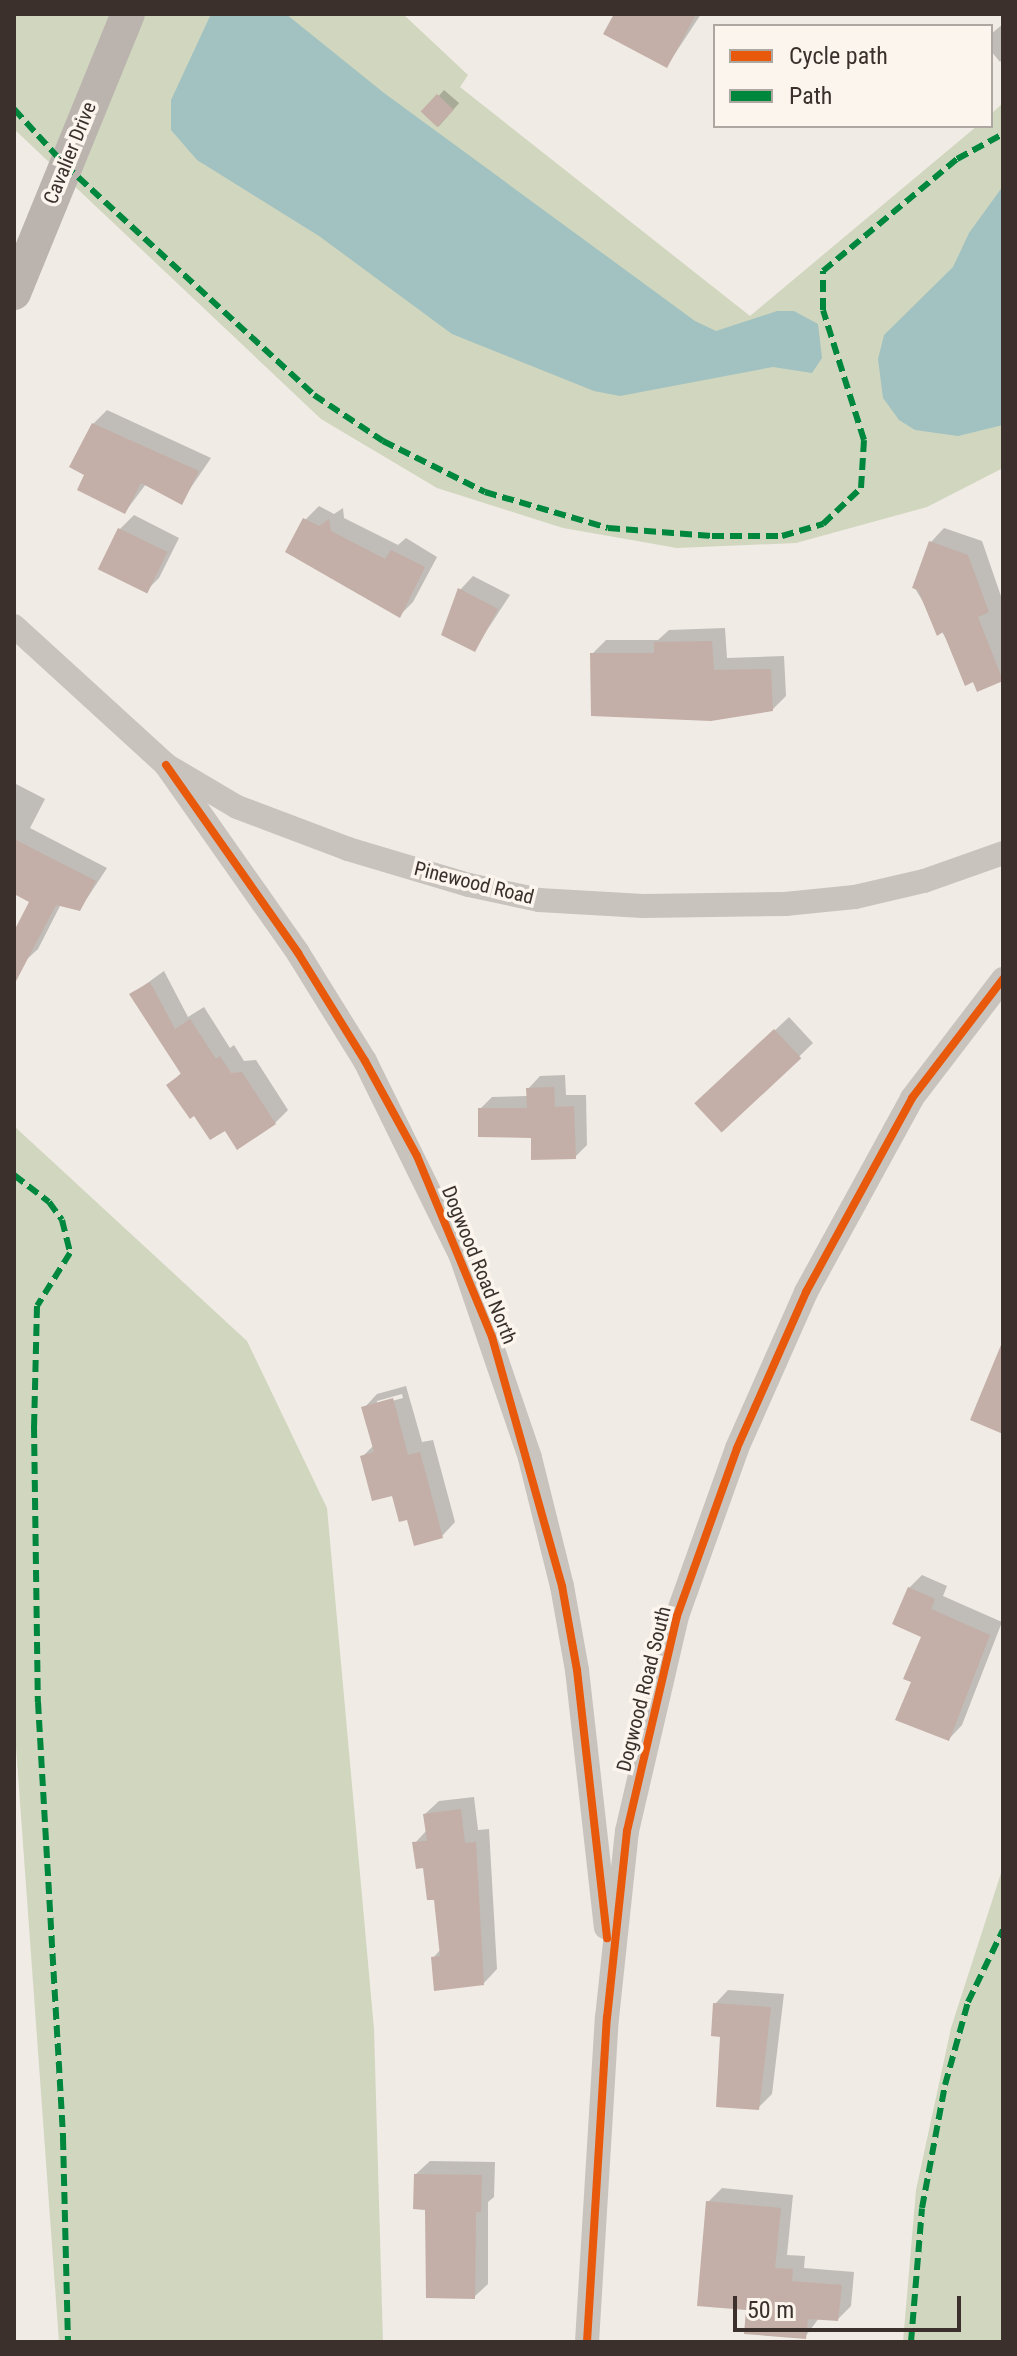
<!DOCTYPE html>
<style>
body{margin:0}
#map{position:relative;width:1017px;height:2356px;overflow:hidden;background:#f0ebe5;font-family:"Roboto Condensed",sans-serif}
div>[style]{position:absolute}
.green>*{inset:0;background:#d1d6bf}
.water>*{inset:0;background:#a1c2c1}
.shadow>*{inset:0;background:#0003;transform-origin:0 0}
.building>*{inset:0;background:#c3afa7;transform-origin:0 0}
.street>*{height:24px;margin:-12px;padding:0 12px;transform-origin:12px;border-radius:12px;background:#c9c3be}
.secondary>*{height:34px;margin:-17px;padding:0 17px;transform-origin:17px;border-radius:17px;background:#bab3ae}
.quiet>*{height:6px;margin-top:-3px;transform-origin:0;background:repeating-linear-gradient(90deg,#00873e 0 12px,transparent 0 18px)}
.cycleway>*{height:8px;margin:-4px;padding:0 4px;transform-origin:4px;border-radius:4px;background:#e8590c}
span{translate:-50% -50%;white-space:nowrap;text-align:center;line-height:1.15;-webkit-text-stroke:7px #fbf5ee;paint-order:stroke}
.street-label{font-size:20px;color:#3b302b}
.frame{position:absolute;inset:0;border:16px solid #3b302b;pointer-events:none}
.legend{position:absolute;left:713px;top:24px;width:280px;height:104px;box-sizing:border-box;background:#fbf5ee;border:2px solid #aea6a0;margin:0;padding:10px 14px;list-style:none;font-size:24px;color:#3b302b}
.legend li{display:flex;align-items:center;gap:16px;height:40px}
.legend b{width:40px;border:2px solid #aea6a0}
.scale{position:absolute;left:733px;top:2296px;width:228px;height:36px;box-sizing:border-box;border:4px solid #3b302b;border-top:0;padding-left:10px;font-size:24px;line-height:28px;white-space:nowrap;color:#3b302b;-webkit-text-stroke:6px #fbf5ee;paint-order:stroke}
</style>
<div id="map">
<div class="green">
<i style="clip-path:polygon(14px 14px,403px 14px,468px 75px,460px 87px,750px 316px,977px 126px,991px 126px,991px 114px,1003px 103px,1003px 468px,927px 507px,796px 543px,677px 548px,563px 528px,437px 488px,321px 419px,14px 129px)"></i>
<i style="clip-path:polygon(14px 1126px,247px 1341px,327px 1508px,374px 2029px,383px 2342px,59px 2342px,14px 1719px)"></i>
<i style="clip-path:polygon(1003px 1867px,1003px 2342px,903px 2342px,916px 2190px,951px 2028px)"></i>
</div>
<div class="water">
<i style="clip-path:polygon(211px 14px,286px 14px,384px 93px,695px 321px,716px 331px,777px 311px,794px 311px,818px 324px,822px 358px,812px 373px,773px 367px,620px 396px,594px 391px,452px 334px,319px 236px,197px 160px,171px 130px,171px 100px)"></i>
<i style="clip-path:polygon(1003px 186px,1003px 425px,958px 436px,915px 430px,899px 420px,883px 398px,878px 359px,884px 335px,953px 267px,969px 233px)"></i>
</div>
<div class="shadow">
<i style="clip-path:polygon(616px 14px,701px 14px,667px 66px)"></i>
<i style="clip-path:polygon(1003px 24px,1003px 59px,1000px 62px,991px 51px,991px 34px)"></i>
<i style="left:444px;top:90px;width:20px;height:30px;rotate:41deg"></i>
<i style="clip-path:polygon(107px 410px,211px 458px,181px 502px,146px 484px,125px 512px,87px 474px,93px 424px)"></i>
<i style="clip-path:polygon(319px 506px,334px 514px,343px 508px,344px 518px,398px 545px,406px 538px,437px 557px,413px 602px,400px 615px,305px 520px)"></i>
<i style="clip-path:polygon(134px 515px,179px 538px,159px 578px,146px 591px,100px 568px,120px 529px)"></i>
<i style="clip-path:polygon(944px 528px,982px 541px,1003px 602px,1003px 678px,978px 690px,914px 587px,931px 542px)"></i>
<i style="clip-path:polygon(473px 576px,510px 595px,474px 650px,460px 590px)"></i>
<i style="clip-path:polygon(725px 628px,727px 658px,784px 656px,786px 696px,772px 710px,592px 654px,606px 640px,658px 640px,669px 630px)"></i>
<i style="clip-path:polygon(16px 784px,45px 799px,30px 828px,107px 868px,80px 909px,61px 904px,38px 949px,25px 961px,14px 956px,14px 935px,32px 901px,14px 892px)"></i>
<i style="clip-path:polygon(164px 971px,188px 1017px,204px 1007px,230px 1048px,234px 1045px,244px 1061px,256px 1060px,288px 1110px,275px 1123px,195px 1113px,169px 1085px,182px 1072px,132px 994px)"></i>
<i style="clip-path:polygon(789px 1017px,813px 1043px,723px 1131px,711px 1091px)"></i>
<i style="clip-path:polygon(565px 1075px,566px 1095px,586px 1095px,587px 1145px,575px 1157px,480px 1109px,492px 1097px,528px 1096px,528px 1089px,540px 1076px)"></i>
<i style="clip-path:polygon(evenodd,406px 1386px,422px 1442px,433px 1440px,455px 1522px,442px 1536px,409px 1517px,362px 1457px,374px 1445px,364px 1408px,377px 1394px,406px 1386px,402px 1394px,403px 1398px,377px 1405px,377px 1401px,402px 1394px)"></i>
<i style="clip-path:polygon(922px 1575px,947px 1586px,943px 1596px,1002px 1622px,962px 1725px,949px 1739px,914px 1681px,924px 1636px,909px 1588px)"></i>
<i style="clip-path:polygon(474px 1797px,478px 1830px,489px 1829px,497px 1969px,484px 1983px,433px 1958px,441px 1949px,435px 1898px,415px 1843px,427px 1830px,425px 1814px,439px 1801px)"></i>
<i style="clip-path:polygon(728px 1990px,784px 1994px,772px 2094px,759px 2107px,722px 2035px,715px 2004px)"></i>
<i style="clip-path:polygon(430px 2161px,495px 2162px,494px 2197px,488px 2202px,488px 2284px,474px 2297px,427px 2208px,416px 2174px)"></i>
<i style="clip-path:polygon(722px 2188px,793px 2195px,787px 2255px,805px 2256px,804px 2268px,854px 2272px,851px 2306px,838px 2319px,819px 2318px,805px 2337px,749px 2308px,708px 2202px)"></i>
</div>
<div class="building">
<i style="clip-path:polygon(614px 14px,696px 14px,667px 68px,603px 34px)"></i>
<i style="left:437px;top:94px;width:23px;height:24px;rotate:43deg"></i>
<i style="clip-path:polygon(92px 423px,199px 471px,182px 505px,141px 483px,125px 514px,77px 490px,84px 475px,69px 467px)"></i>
<i style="clip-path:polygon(303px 518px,319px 526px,329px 519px,331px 531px,385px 559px,391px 550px,425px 567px,400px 618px,285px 552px)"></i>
<i style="left:118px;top:528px;width:55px;height:46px;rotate:26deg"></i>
<i style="clip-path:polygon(929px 541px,968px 555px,989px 612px,978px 617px,1003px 681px,977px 692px,973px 682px,965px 686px,943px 632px,937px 636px,918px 590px,912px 588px)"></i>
<i style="clip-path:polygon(458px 588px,498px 609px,475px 652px,441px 635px)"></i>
<i style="clip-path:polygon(712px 641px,714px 670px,771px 669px,773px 711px,711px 721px,591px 716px,590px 653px,654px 653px,654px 642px)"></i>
<i style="clip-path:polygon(14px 839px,96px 881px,80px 911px,56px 905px,14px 985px,14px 931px,29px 902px,14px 894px)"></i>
<i style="clip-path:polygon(150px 982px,175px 1029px,190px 1019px,216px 1059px,220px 1056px,231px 1073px,242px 1072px,276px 1124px,237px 1150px,225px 1131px,210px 1140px,194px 1116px,190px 1119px,166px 1085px,181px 1074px,129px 994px)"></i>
<i style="left:774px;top:1029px;width:40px;height:109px;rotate:47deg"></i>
<i style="clip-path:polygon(554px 1087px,555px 1107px,574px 1106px,576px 1159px,531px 1160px,531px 1138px,478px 1137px,478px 1108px,527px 1108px,526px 1088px)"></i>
<i style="clip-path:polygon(1001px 1345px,1003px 1346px,1003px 1434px,970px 1420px)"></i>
<i style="clip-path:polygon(393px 1398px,408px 1455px,420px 1452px,443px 1538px,414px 1546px,407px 1520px,399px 1522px,392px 1496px,372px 1501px,360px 1456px,374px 1452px,361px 1407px)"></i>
<i style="clip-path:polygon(908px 1587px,935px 1599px,931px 1609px,990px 1635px,949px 1741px,895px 1720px,911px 1682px,903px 1679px,921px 1637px,892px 1624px)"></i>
<i style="clip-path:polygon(461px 1809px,465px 1843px,476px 1842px,484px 1985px,434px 1991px,431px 1957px,440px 1956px,434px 1900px,427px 1900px,423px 1868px,416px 1869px,412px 1842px,427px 1841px,423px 1814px)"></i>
<i style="clip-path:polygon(713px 2003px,771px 2007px,759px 2110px,716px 2107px,720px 2037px,711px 2036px)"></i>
<i style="clip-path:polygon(414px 2174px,482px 2175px,481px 2212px,476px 2212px,475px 2299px,426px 2298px,425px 2210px,413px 2209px)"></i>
<i style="clip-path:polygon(706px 2201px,781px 2208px,775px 2268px,793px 2269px,792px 2281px,842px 2285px,838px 2321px,808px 2319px,806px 2339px,744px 2334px,746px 2310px,697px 2306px)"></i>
</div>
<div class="street">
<i style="left:14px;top:626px;width:206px;rotate:42.4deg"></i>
<i style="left:166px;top:765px;width:82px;rotate:30.6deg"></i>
<i style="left:237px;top:807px;width:119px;rotate:20.7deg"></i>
<i style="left:348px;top:849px;width:126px;rotate:16.6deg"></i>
<i style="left:469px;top:885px;width:72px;rotate:12.1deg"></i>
<i style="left:539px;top:900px;width:104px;rotate:3.3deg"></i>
<i style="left:643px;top:906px;width:142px;rotate:-0.8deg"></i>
<i style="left:785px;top:904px;width:70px;rotate:-5.7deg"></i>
<i style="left:855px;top:897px;width:71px;rotate:-13.1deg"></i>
<i style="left:924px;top:881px;width:84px;rotate:-19.5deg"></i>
<i style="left:166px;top:765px;width:230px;rotate:54.9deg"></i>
<i style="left:298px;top:953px;width:127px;rotate:58.2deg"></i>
<i style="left:365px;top:1061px;width:217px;rotate:63.8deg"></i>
<i style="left:461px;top:1256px;width:213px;rotate:71.1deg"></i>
<i style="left:530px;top:1458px;width:132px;rotate:76deg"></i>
<i style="left:562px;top:1586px;width:85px;rotate:79.9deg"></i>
<i style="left:577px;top:1670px;width:259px;rotate:83.6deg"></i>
<i style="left:587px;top:2342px;width:325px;rotate:-86.5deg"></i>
<i style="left:607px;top:2018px;width:188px;rotate:-83.9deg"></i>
<i style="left:627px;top:1831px;width:221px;rotate:-76.9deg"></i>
<i style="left:677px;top:1616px;width:178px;rotate:-70.3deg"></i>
<i style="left:737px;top:1448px;width:171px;rotate:-66.1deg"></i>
<i style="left:806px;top:1292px;width:221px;rotate:-61.3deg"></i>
<i style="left:912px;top:1098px;width:150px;rotate:-52.6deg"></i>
</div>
<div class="secondary">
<i style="left:14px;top:293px;width:301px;rotate:-67.8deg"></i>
</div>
<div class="quiet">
<i style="left:14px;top:109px;width:76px;rotate:47.7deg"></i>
<i style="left:65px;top:165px;width:339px;rotate:42.7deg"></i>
<i style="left:314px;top:395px;width:83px;rotate:33.7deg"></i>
<i style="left:383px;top:441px;width:114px;rotate:26.6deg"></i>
<i style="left:485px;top:492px;width:128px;rotate:16.3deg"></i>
<i style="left:608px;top:528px;width:104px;rotate:4.4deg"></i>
<i style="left:712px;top:536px;width:70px"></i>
<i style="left:782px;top:536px;width:43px;rotate:-16.3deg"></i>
<i style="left:823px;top:524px;width:52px;rotate:-43.5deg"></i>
<i style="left:861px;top:488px;width:48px;rotate:-86.4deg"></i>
<i style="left:864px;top:440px;width:136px;rotate:-107.5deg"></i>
<i style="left:823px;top:310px;width:39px;rotate:-90deg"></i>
<i style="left:823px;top:271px;width:175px;rotate:-39.9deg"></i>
<i style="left:957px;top:159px;width:52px;rotate:-28.5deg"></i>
<i style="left:14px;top:1175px;width:44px;rotate:37.6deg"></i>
<i style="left:49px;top:1202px;width:22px;rotate:54deg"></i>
<i style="left:62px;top:1220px;width:34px;rotate:76deg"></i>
<i style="left:70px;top:1253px;width:62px;rotate:121.9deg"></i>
<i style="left:37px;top:1306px;width:120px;rotate:91.4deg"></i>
<i style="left:34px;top:1426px;width:276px;rotate:89.2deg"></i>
<i style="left:38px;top:1702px;width:437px;rotate:86.7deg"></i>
<i style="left:63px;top:2138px;width:204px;rotate:88.6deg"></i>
<i style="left:911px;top:2342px;width:134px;rotate:-85.3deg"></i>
<i style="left:922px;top:2208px;width:125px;rotate:-79.4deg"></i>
<i style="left:945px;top:2085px;width:86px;rotate:-74.5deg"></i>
<i style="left:968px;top:2002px;width:80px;rotate:-64.1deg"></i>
</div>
<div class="cycleway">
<i style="left:166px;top:765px;width:230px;rotate:54.9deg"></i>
<i style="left:298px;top:953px;width:127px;rotate:58.2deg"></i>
<i style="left:365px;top:1061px;width:108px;rotate:61.3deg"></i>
<i style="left:417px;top:1156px;width:196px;rotate:67.5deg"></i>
<i style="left:492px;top:1337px;width:259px;rotate:74.3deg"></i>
<i style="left:562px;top:1586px;width:85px;rotate:79.9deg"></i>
<i style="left:577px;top:1670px;width:270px;rotate:83.6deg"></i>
<i style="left:587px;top:2342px;width:325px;rotate:-86.5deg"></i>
<i style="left:607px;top:2018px;width:188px;rotate:-83.9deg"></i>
<i style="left:627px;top:1831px;width:221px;rotate:-76.9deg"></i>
<i style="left:677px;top:1616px;width:178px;rotate:-70.3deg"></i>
<i style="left:737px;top:1448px;width:171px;rotate:-66.1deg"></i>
<i style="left:806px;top:1292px;width:221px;rotate:-61.3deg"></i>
<i style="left:912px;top:1098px;width:150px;rotate:-52.6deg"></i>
</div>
<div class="street-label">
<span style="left:70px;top:153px;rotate:-68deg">Cavalier Drive</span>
<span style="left:474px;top:883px;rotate:14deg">Pinewood Road</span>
<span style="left:479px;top:1265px;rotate:68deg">Dogwood Road North</span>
<span style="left:644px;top:1689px;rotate:-76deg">Dogwood Road South</span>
</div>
<div class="frame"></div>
<ul class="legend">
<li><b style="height:10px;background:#e8590c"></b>Cycle path</li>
<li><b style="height:10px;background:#00873e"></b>Path</li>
</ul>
<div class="scale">50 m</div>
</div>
